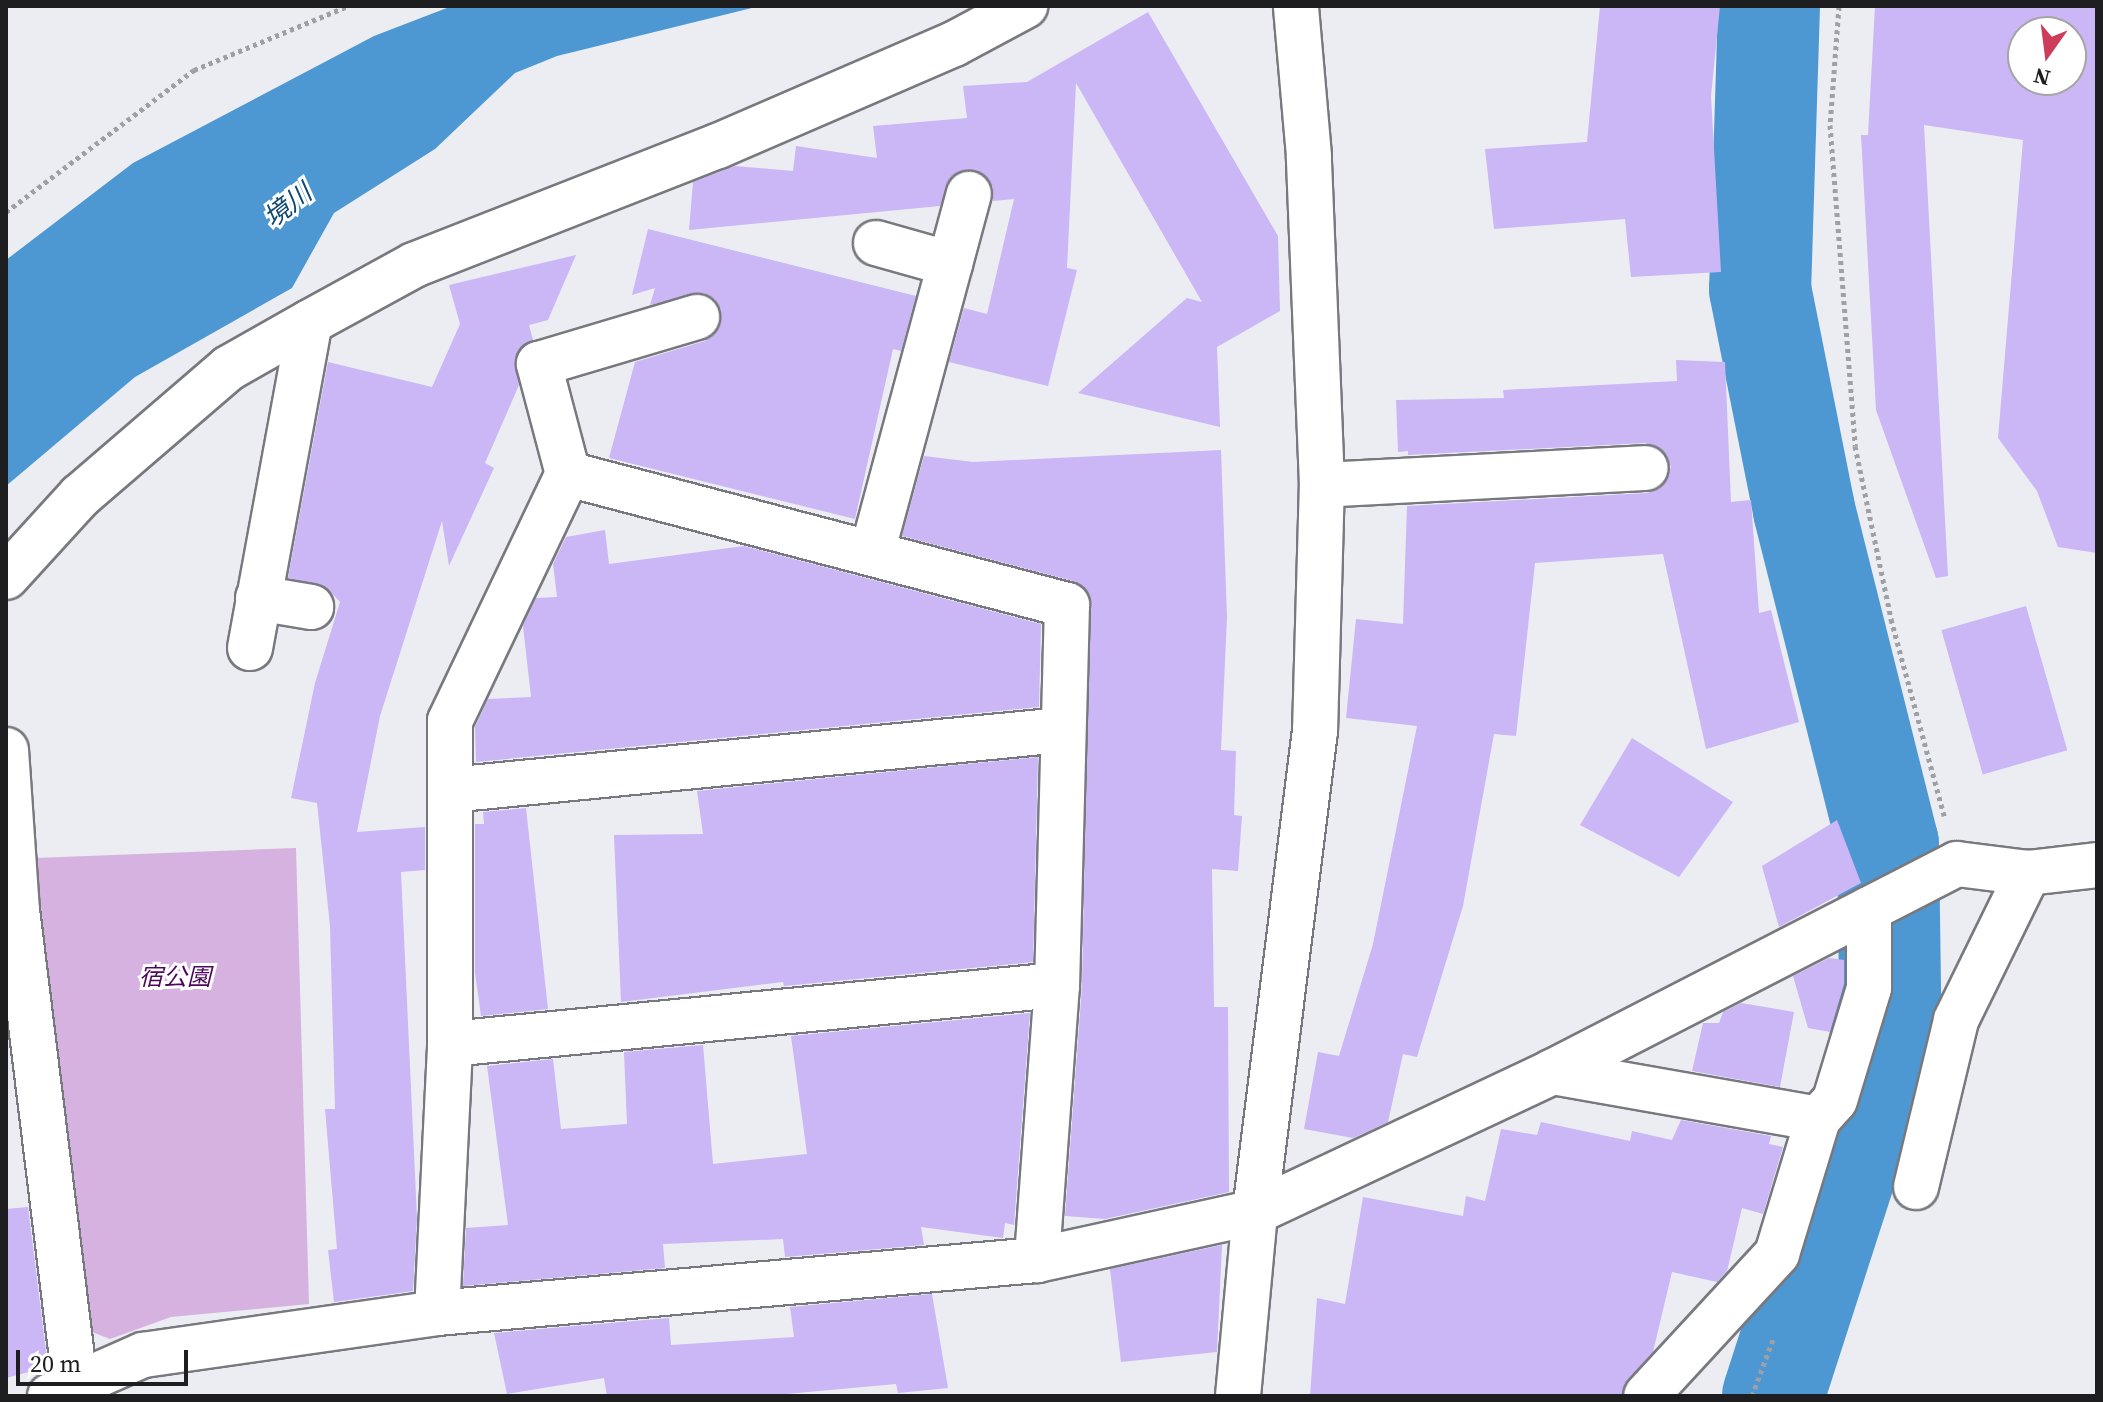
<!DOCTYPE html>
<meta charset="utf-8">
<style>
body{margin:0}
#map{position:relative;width:2103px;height:1402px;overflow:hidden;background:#ecedf2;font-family:"Source Serif 4","Noto Sans JP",serif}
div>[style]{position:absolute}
.green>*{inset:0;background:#d5b2e0}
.water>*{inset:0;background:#4d98d2}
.river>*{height:102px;margin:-51px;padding:0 51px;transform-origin:51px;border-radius:51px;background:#4d98d2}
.building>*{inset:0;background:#cbb6f6;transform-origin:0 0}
.path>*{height:5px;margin-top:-2.5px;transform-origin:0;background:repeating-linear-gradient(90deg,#9fa0a4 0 4px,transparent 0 8px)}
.roads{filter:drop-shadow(2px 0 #78797e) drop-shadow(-2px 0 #78797e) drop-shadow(0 2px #78797e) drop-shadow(0 -2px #78797e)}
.minor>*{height:44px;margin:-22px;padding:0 22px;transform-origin:22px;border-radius:22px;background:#fff}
span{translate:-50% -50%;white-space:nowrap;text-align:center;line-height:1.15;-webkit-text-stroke:6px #fff;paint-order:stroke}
.park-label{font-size:24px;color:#4e065f;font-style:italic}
.water-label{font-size:26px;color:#0e476f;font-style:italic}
.frame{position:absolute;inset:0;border:8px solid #1e1e20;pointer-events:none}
.north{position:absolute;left:2007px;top:16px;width:80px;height:80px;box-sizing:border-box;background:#fff;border:2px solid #a5a5a6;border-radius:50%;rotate:194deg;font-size:22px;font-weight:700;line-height:32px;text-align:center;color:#1e1e20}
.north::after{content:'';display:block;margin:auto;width:28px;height:36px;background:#cd3d5a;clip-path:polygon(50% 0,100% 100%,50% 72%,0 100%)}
.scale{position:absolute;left:16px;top:1350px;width:172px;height:36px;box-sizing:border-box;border:4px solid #1e1e20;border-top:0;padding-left:10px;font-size:24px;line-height:28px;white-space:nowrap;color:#1e1e20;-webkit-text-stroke:6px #fff;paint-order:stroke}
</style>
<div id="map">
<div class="green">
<i style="clip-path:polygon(296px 848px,309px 1304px,171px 1317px,110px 1339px,92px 1332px,35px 858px)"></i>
</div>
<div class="water">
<i style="clip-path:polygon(452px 6px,760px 6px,557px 56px,515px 73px,435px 149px,334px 213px,292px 288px,135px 377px,6px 486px,6px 260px,133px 163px,374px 36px)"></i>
</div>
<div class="river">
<i style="left:1769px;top:6px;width:283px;rotate:91.8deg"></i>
<i style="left:1760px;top:289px;width:225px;rotate:78.7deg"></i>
<i style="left:1804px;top:510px;width:344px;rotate:75.9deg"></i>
<i style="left:1888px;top:844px;width:150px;rotate:89.2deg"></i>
<i style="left:1890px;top:994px;width:116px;rotate:101.9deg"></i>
<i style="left:1866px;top:1108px;width:303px;rotate:107.9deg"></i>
</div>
<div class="building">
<i style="clip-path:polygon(1600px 6px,1720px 6px,1711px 96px,1721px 272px,1631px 277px,1625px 219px,1494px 229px,1485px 149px,1587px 142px)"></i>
<i style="clip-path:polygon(evenodd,1875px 6px,2097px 6px,2097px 553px,2058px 547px,2037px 491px,1998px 438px,2023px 140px,1924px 125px,1948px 576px,1936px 578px,1876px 410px,1861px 135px,1868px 135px,1875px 6px,2023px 32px,2071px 32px,2071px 80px,2023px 80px,2023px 32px)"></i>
<i style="clip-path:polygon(1148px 12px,1278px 236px,1280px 311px,1217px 347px,1220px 427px,1078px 393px,1187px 298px,1202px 302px,1076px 83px,1067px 268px,1077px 270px,1048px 386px,949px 362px,964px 308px,987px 314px,1014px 199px,993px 201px,993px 187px,976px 170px,952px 176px,940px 206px,689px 230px,693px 182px,735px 166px,793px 171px,796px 146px,877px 158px,873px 126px,967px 118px,963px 86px,1027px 82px)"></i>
<i style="clip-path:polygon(648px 229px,916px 296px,901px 351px,893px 349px,855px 519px,609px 458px,635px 362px,705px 341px,721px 322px,715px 299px,704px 293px,650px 305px,655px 288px,632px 295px)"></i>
<i style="clip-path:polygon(576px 255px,548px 320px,529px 325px,533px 340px,515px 357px,519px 385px,485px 463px,494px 468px,449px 566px,442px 521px,380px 716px,357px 832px,425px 827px,425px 870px,401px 872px,417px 1218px,413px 1291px,334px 1302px,328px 1250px,337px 1249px,325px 1109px,335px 1109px,330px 926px,317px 803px,291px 798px,315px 683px,340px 602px,326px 587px,288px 578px,328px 362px,432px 387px,460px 324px,449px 285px)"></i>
<i style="clip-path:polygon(1676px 360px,1725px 362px,1731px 502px,1751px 500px,1759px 613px,1771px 610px,1799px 722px,1706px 749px,1663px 554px,1535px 563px,1516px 736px,1494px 734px,1463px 906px,1417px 1057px,1403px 1054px,1388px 1122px,1353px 1138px,1304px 1129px,1318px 1052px,1339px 1056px,1373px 944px,1417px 726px,1346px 718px,1356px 619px,1403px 624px,1407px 506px,1647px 493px,1660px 488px,1671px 467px,1666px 454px,1645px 443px,1408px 455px,1408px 451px,1398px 452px,1396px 400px,1504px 398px,1503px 390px,1677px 381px)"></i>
<i style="clip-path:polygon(1221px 450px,1227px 617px,1221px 750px,1236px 751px,1234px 815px,1242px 816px,1238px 871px,1212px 869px,1214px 1007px,1228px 1007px,1229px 1192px,1105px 1219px,1065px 1216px,1082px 986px,1090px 595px,1073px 581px,902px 536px,924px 456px,973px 462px)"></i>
<i style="clip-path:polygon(605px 530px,609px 564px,744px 546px,1041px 624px,1039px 707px,476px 762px,475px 727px,488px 699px,531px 697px,523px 626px,536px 598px,557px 597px,553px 564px,566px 537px)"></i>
<i style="left:2026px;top:606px;width:150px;height:88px;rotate:74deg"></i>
<i style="clip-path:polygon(1632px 738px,1733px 802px,1679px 877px,1580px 825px)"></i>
<i style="clip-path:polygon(1038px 757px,1033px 962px,784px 986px,783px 982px,621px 1002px,614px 835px,703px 834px,697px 791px)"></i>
<i style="clip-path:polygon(526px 808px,548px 1009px,481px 1016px,475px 973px,475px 824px,484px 824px,483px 812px)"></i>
<i style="clip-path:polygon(1837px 820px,1861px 883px,1779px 927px,1762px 866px)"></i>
<i style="clip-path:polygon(1829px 958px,1844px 960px,1844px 984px,1830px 1032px,1808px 1028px,1793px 976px)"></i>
<i style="clip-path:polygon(1741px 1003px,1794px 1012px,1780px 1087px,1692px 1071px,1703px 1023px,1719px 1023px,1723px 1012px)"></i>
<i style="clip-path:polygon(1030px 1013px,1014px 1225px,1005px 1223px,1003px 1238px,921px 1227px,924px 1245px,785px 1257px,783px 1239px,663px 1244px,665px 1268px,463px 1286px,466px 1228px,508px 1225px,487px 1066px,553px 1059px,561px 1129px,627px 1124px,624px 1052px,703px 1045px,713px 1164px,807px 1154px,791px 1036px)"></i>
<i style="clip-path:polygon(1681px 1120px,1771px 1136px,1769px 1144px,1783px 1147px,1763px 1214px,1742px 1208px,1727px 1271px,1717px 1282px,1672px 1272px,1653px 1352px,1628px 1379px,1622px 1396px,1310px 1396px,1317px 1298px,1345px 1304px,1363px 1197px,1463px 1216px,1466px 1196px,1485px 1201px,1501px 1129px,1537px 1135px,1541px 1122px,1630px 1141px,1632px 1131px,1672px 1140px)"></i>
<i style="clip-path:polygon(28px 1207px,48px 1367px,6px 1378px,6px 1209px)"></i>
<i style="clip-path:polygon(1222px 1245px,1217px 1352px,1121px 1362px,1110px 1269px)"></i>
<i style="clip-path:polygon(932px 1294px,948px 1388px,898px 1393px,896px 1384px,764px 1396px,607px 1396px,604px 1378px,507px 1394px,494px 1333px,669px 1318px,671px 1345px,794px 1337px,790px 1307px)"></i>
</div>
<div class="path">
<i style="left:1839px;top:6px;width:119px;rotate:94.3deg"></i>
<i style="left:1830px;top:125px;width:322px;rotate:85.5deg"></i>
<i style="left:1855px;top:446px;width:177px;rotate:78.2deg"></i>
<i style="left:1891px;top:619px;width:204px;rotate:74.9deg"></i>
<i style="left:6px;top:212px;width:236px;rotate:-37.1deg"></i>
<i style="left:194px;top:70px;width:167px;rotate:-22.6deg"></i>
<i style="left:1752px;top:1396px;width:63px;rotate:-69.6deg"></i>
</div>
<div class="roads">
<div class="minor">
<i style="left:876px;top:243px;width:77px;rotate:15.8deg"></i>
<i style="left:568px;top:474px;width:516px;rotate:14.71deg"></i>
<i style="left:1067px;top:605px;width:380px;rotate:91.5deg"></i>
<i style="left:1057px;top:985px;width:276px;rotate:94.2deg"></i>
<i style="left:1322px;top:485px;width:324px;rotate:-3deg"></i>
<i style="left:872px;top:553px;width:372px;rotate:-74.9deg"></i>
<i style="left:6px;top:577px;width:110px;rotate:-47.6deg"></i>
<i style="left:80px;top:496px;width:196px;rotate:-40.7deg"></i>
<i style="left:229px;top:368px;width:93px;rotate:-29.6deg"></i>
<i style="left:310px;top:322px;width:119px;rotate:-28.7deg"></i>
<i style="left:414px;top:265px;width:326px;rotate:-21.4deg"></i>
<i style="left:718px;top:146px;width:257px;rotate:-23.4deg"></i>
<i style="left:954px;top:44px;width:81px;rotate:-28.2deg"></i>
<i style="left:258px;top:598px;width:54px;rotate:9.6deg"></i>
<i style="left:250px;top:648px;width:331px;rotate:-79.6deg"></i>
<i style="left:6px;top:750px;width:160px;rotate:86.1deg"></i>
<i style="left:17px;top:910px;width:490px;rotate:83deg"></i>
<i style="left:450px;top:790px;width:615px;rotate:-5.6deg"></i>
<i style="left:450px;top:1044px;width:610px;rotate:-5.55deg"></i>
<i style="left:1552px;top:1072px;width:270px;rotate:10deg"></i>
<i style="left:1818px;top:1119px;width:141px;rotate:106.9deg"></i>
<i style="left:1777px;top:1254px;width:193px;rotate:132.7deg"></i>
<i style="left:1818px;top:1119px;width:25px;rotate:-48deg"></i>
<i style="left:1835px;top:1100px;width:117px;rotate:-73.1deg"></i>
<i style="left:1869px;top:988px;width:79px;rotate:-90deg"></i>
<i style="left:1916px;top:1187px;width:172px;rotate:-76.5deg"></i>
<i style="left:1956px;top:1020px;width:164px;rotate:-63.9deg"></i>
<i style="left:437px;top:1313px;width:269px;rotate:-87.2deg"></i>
<i style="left:450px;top:1044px;width:323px;rotate:-90deg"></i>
<i style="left:450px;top:721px;width:274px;rotate:-64.5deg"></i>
<i style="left:568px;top:474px;width:114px;rotate:-104.8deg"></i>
<i style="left:539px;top:364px;width:165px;rotate:-16.6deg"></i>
<i style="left:50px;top:1396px;width:102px;rotate:-23.8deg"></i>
<i style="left:143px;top:1355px;width:297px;rotate:-8.1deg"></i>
<i style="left:437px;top:1313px;width:602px;rotate:-5.05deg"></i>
<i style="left:1037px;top:1260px;width:223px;rotate:-12.4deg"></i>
<i style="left:1255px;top:1212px;width:328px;rotate:-25.2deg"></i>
<i style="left:1552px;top:1072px;width:455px;rotate:-27.2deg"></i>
<i style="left:1957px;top:864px;width:72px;rotate:7.2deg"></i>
<i style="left:2028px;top:873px;width:69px;rotate:-6.6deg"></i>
<i style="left:1238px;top:1396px;width:185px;rotate:-84.7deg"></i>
<i style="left:1255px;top:1212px;width:484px;rotate:-82.9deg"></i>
<i style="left:1315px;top:732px;width:247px;rotate:-88.4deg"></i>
<i style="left:1322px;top:485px;width:329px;rotate:-92.3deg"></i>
<i style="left:1309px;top:156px;width:151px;rotate:-95deg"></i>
</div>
</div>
<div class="park-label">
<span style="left:175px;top:977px">宿公園</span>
</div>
<div class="water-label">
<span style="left:288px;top:206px;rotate:-38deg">境川</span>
</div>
<div class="frame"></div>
<div class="north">N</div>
<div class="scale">20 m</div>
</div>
